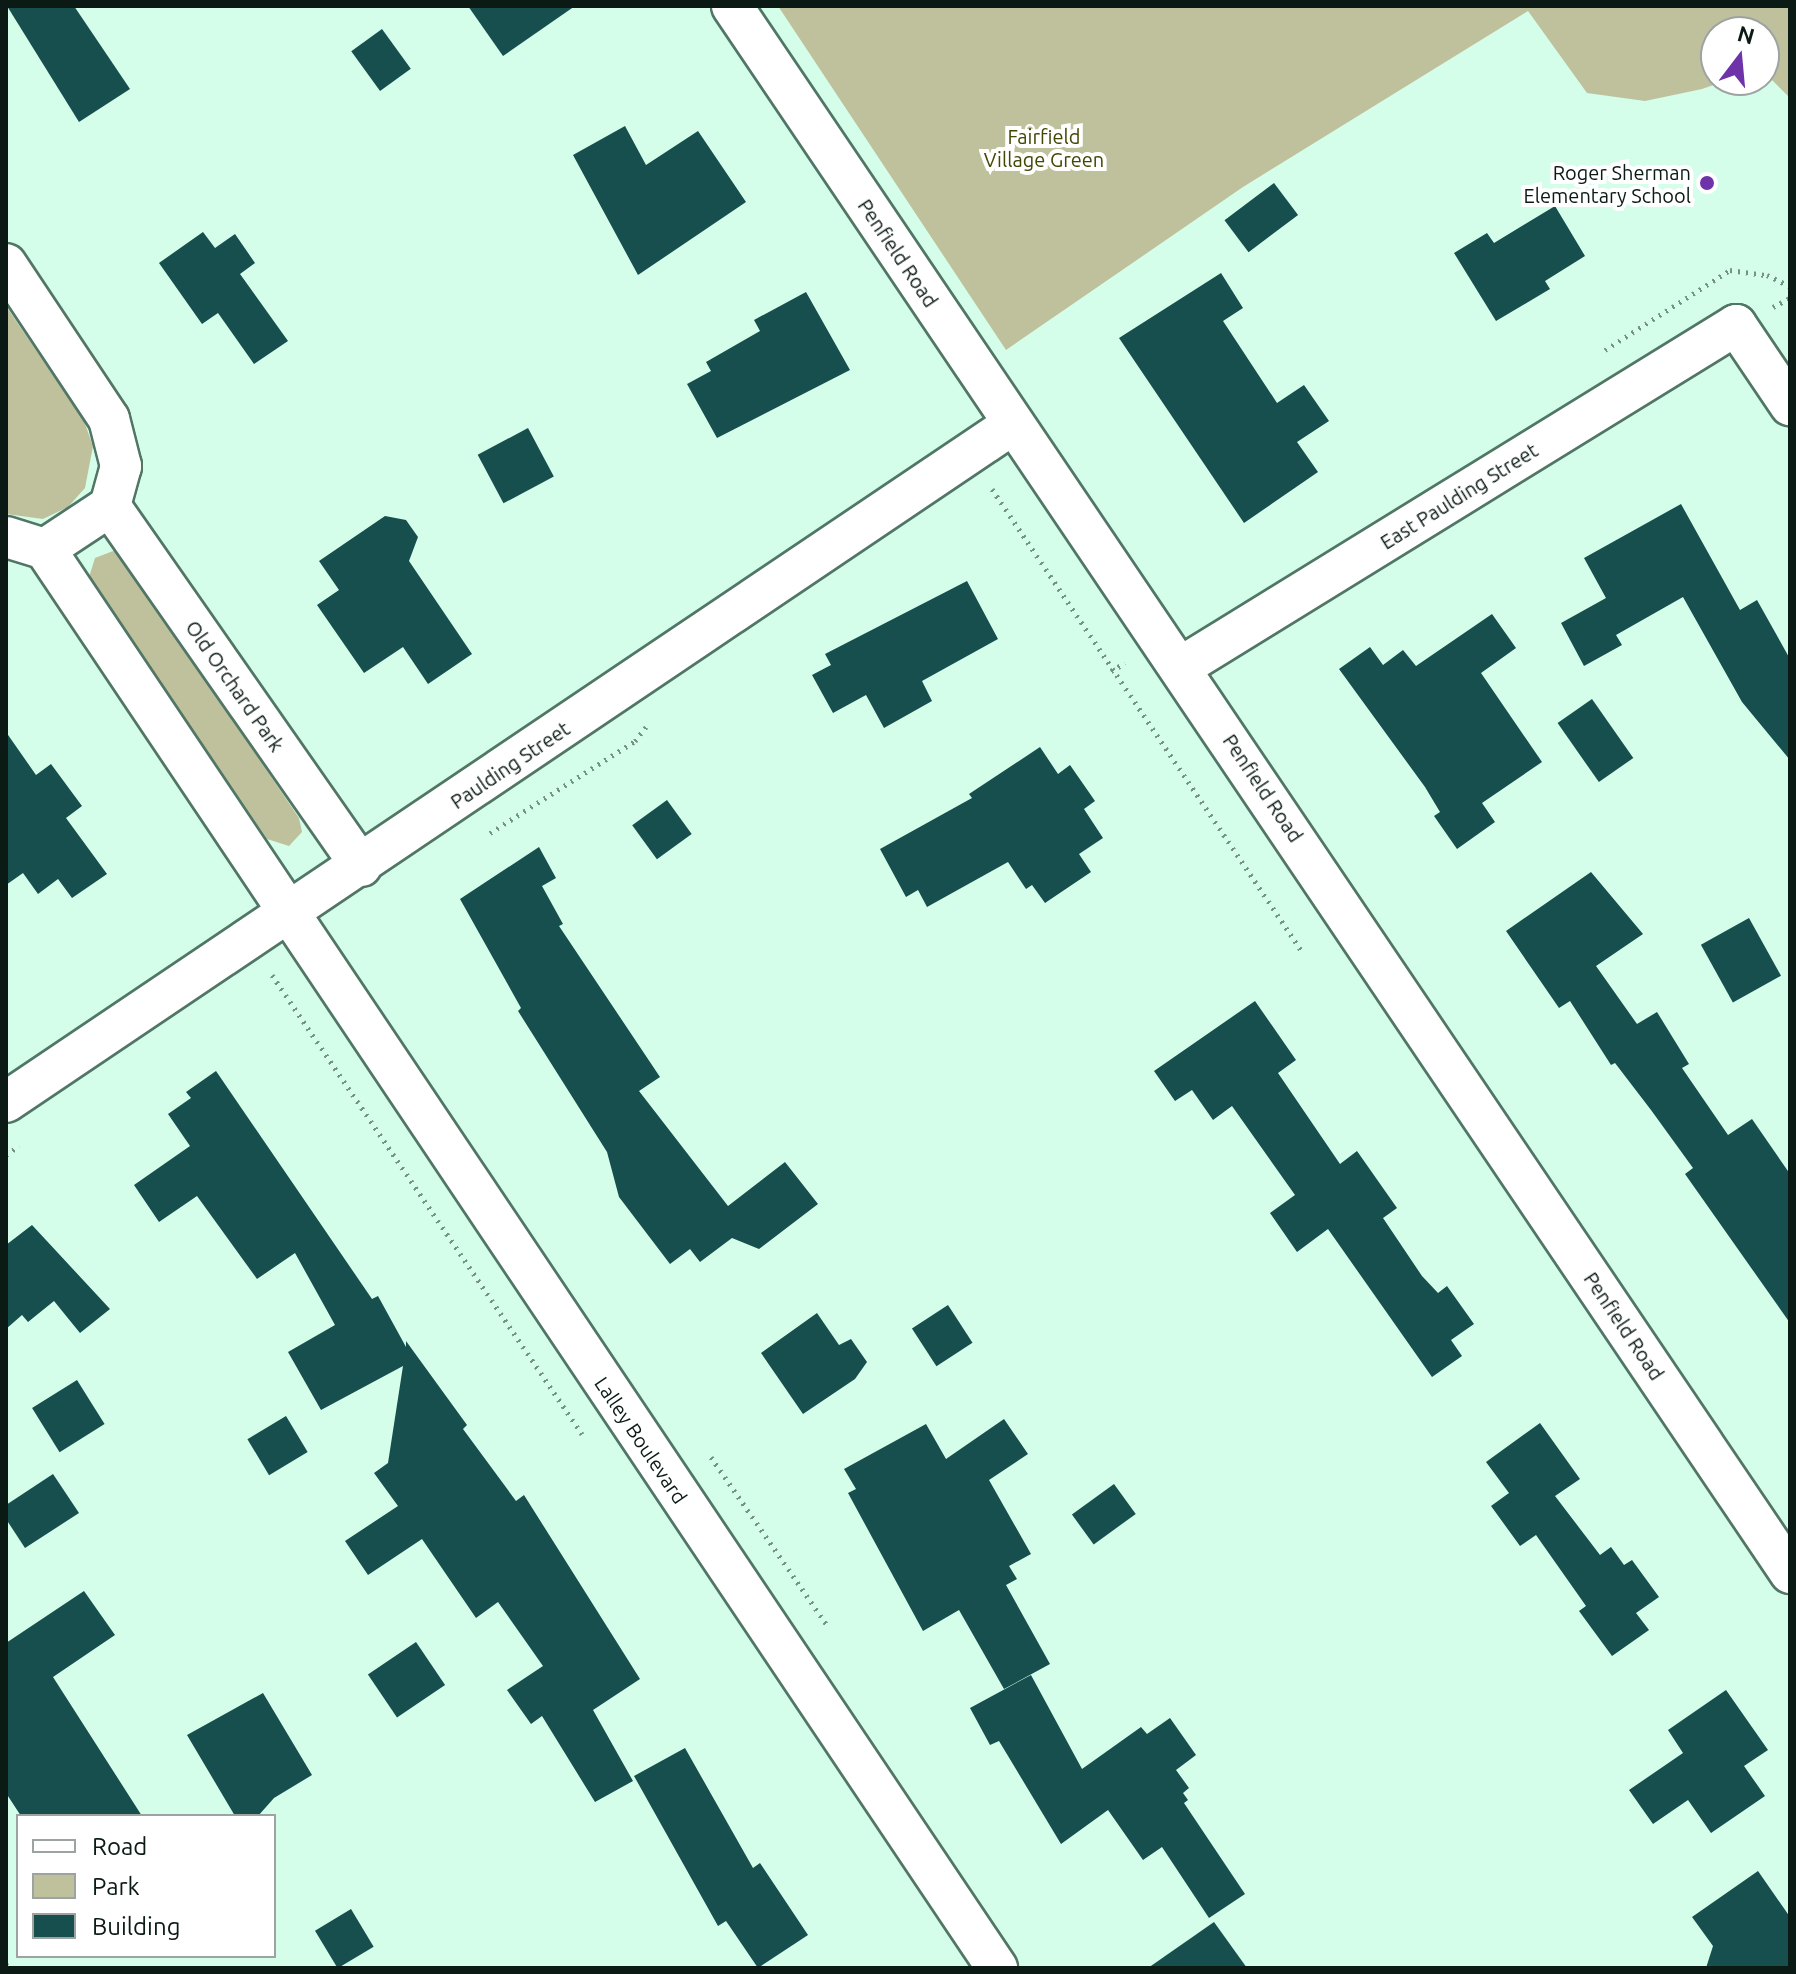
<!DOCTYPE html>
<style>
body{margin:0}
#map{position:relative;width:1796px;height:1974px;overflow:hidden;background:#d4fdea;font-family:Ubuntu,sans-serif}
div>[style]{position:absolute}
.green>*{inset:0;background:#bfc19d}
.building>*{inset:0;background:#164f4e;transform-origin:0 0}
.path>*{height:5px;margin-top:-2.5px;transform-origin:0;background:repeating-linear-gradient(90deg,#759285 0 2px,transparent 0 8px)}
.roads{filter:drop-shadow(2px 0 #517666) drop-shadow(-2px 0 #517666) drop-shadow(0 2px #517666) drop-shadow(0 -2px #517666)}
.minor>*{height:40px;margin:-20px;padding:0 20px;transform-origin:20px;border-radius:20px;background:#fff}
.dots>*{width:22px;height:22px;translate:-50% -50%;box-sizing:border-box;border:4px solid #fff;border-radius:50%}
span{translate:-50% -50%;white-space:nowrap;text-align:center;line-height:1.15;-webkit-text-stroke:8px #fff;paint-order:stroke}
.park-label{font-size:20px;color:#444603}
.poi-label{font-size:20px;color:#0b1a14}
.right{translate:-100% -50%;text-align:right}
.street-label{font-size:20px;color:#0b1a14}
.frame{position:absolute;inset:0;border:8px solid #0b1a14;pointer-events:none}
.legend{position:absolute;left:16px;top:1814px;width:260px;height:144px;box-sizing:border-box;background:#fff;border:2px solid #9da3a1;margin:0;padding:10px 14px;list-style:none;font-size:24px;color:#0b1a14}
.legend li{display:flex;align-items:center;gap:16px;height:40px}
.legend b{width:40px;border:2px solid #9da3a1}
.north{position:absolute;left:1700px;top:16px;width:80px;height:80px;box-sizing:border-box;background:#fff;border:2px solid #9da3a1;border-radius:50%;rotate:16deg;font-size:22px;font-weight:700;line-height:32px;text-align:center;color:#0b1a14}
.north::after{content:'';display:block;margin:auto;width:28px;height:36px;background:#6f33a9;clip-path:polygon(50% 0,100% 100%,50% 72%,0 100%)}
</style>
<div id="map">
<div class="green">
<i style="clip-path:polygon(778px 6px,1790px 6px,1790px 98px,1764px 72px,1764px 32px,1716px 32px,1716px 80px,1728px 80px,1702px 89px,1645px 101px,1587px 93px,1528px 11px,1243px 187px,1006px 350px)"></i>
<i style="clip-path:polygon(6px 306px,84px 421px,93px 446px,85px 488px,68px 507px,43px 519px,6px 514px)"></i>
<i style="clip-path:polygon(113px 551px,121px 555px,299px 818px,302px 832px,289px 846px,267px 839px,89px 577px,95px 558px)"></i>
</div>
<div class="building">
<i style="clip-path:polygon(7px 6px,74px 6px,130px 89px,79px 122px)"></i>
<i style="clip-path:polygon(468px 6px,575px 6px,503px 56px)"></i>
<i style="left:382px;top:29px;width:49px;height:38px;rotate:54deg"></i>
<i style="clip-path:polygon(625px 126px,646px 165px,698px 131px,746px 202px,638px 275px,573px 155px)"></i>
<i style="left:1274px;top:183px;width:40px;height:62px;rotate:53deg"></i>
<i style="clip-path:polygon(1555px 206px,1585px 256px,1545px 281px,1550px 289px,1496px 321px,1454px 253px,1487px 233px,1494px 243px)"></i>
<i style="clip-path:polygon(203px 232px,215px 248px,235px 234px,255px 263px,240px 274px,288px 341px,254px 364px,218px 313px,202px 324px,159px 263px)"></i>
<i style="clip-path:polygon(1221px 273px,1243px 308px,1223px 321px,1277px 403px,1304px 385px,1329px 421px,1297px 442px,1318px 472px,1244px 523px,1119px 338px)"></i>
<i style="clip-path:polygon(806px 292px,850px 370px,717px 438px,687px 384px,711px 371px,706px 362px,760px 331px,754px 320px)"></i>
<i style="left:528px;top:428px;width:55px;height:57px;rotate:62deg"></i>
<i style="clip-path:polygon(1681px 504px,1740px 610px,1757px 600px,1790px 659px,1790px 760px,1742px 702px,1683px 597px,1616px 635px,1622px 645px,1584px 666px,1561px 623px,1606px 598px,1584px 558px)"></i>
<i style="clip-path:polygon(385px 516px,406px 520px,418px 537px,409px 561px,472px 654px,428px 684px,403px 647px,364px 673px,317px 605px,339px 590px,319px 561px)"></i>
<i style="clip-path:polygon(967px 581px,998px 639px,922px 681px,932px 701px,884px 728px,866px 695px,833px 713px,812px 675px,831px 665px,825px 654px)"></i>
<i style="clip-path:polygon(1492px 614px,1516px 648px,1481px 673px,1542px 762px,1482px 803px,1495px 822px,1457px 849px,1434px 816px,1440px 812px,1425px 787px,1339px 669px,1370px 647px,1383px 665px,1403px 650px,1416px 666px)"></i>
<i style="left:1592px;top:699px;width:72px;height:42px;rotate:55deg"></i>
<i style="clip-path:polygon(6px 732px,36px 775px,51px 764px,82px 806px,66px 818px,107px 874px,72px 898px,58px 879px,38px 894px,23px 873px,6px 885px)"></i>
<i style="clip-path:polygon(1040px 747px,1058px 774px,1070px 765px,1095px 801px,1084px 809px,1103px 838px,1079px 854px,1091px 872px,1045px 903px,1032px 885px,1026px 889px,1008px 862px,927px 907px,918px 890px,906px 897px,880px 849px,972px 798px,969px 794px)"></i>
<i style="left:667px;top:800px;width:42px;height:43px;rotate:54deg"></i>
<i style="clip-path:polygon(539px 847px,556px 878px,542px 886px,563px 924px,559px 926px,660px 1077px,639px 1091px,728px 1206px,785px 1162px,818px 1204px,759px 1249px,732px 1238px,700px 1262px,690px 1249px,670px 1264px,619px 1197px,607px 1152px,518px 1011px,521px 1008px,460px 899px)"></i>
<i style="clip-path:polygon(1591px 872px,1643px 934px,1596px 966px,1637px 1024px,1657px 1012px,1689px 1064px,1682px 1068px,1728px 1135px,1752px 1119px,1790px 1174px,1790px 1323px,1685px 1174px,1693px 1168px,1651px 1110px,1615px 1063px,1611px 1065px,1570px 1001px,1559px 1008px,1506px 931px)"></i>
<i style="left:1749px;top:918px;width:66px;height:55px;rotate:61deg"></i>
<i style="clip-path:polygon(1255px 1001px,1296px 1060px,1278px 1073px,1340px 1164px,1357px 1151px,1397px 1208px,1383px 1218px,1422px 1276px,1438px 1293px,1447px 1286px,1474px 1324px,1451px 1340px,1462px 1356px,1432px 1377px,1328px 1229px,1297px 1252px,1270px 1213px,1295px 1195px,1232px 1106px,1213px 1120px,1192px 1090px,1175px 1101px,1154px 1071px)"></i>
<i style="clip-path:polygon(216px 1071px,372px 1299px,378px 1296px,406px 1347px,406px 1341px,467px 1425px,463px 1429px,516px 1501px,524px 1495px,640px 1679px,593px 1710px,633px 1781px,595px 1802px,542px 1716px,531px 1724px,507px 1690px,543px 1666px,498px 1602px,476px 1618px,422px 1539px,368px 1575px,345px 1541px,398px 1506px,374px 1473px,388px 1463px,403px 1366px,321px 1410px,288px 1352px,335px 1325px,295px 1253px,257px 1279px,197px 1196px,159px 1222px,134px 1185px,190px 1146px,168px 1114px,191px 1098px,186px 1092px)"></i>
<i style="clip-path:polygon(32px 1225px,110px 1309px,80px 1333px,54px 1301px,28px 1322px,22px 1315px,6px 1329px,6px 1245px)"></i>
<i style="left:948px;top:1305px;width:45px;height:43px;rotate:57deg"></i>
<i style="clip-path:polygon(817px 1313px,839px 1345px,851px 1339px,867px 1362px,855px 1379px,803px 1414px,761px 1353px)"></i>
<i style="left:77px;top:1380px;width:52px;height:53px;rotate:58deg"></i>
<i style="left:286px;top:1416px;width:42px;height:45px;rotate:59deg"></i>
<i style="clip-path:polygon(1004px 1419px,1028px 1454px,989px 1480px,1031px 1554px,1009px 1566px,1017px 1579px,1006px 1585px,1050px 1664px,1004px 1689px,959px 1610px,923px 1631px,848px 1493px,856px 1489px,844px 1469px,926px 1424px,946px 1459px)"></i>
<i style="clip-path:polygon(1540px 1423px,1580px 1479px,1555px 1496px,1600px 1555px,1611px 1547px,1624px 1565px,1632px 1560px,1659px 1597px,1636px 1613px,1649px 1630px,1612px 1656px,1579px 1611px,1586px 1606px,1536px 1535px,1520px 1546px,1491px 1506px,1509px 1493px,1486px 1462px)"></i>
<i style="clip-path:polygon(53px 1474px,79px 1513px,25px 1548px,6px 1519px,6px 1505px)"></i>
<i style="left:1114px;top:1484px;width:37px;height:52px;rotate:54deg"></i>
<i style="clip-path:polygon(84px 1591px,115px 1635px,53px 1677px,142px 1816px,21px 1816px,6px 1793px,6px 1643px)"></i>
<i style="left:416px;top:1642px;width:52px;height:58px;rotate:56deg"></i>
<i style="clip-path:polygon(1031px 1675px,1082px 1769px,1141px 1727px,1147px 1734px,1170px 1718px,1196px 1755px,1176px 1770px,1189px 1788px,1183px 1793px,1188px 1800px,1184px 1803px,1245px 1894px,1209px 1918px,1162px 1847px,1143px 1860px,1108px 1810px,1061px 1844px,999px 1741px,990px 1745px,970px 1708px)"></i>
<i style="clip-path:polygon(1726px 1690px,1768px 1750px,1744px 1766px,1765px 1796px,1711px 1833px,1688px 1800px,1653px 1824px,1629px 1790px,1683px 1753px,1668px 1730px)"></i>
<i style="clip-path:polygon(263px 1693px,312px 1775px,274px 1798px,258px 1816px,235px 1816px,187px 1735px)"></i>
<i style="clip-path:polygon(685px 1748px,753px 1868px,760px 1863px,808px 1935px,758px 1968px,726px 1921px,718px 1926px,634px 1776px)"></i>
<i style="clip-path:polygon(1758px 1871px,1790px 1917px,1790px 1968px,1706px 1968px,1713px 1946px,1692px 1917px)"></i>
<i style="left:351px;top:1909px;width:44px;height:42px;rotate:59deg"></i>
<i style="clip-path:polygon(1214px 1922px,1247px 1968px,1148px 1968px)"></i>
</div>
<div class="path">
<i style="left:1773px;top:307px;width:19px;rotate:-28deg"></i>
<i style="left:1605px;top:350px;width:148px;rotate:-32.6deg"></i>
<i style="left:1730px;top:270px;width:37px;rotate:8deg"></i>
<i style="left:1767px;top:275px;width:25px;rotate:26deg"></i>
<i style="left:992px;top:489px;width:559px;rotate:56.17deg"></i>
<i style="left:1111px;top:671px;width:16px;rotate:-30deg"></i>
<i style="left:490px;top:833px;width:172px;rotate:-32.4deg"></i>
<i style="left:635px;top:741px;width:18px;rotate:-52deg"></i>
<i style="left:272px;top:975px;width:554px;rotate:55.97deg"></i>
<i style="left:6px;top:1155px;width:16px;rotate:-35deg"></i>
<i style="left:711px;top:1457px;width:203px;rotate:55.4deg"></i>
<i style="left:6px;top:1964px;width:4px;rotate:63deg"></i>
</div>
<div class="roads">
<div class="minor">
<i style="left:732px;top:6px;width:1891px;rotate:55.97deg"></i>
<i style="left:6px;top:264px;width:186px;rotate:56.4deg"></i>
<i style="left:109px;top:419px;width:49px;rotate:75.7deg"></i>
<i style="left:121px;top:466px;width:41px;rotate:105.4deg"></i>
<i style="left:110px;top:506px;width:78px;rotate:146.5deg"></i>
<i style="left:45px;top:549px;width:41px;rotate:-162.9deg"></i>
<i style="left:110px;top:506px;width:439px;rotate:55.1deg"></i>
<i style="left:45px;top:549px;width:1709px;rotate:56.14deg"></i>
<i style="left:1181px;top:667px;width:652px;rotate:-31.64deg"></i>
<i style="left:1736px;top:325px;width:97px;rotate:56deg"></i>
<i style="left:6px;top:1102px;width:1214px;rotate:-33.95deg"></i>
</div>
</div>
<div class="dots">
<i style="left:1707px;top:183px;background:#6f33a9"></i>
</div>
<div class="park-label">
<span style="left:1044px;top:148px">Fairfield<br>Village Green</span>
</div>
<div class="poi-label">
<span class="right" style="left:1691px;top:184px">Roger Sherman<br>Elementary School</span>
</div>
<div class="street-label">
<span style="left:898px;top:253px;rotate:56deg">Penfield Road</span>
<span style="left:1459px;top:496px;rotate:-32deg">East Paulding Street</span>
<span style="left:235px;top:686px;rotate:55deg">Old Orchard Park</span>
<span style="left:510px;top:765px;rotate:-34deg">Paulding Street</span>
<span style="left:1263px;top:788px;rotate:56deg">Penfield Road</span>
<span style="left:1624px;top:1326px;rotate:56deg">Penfield Road</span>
<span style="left:641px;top:1440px;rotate:56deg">Lalley Boulevard</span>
</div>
<div class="frame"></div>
<ul class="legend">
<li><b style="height:10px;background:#fff"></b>Road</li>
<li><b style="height:22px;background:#bfc19d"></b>Park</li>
<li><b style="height:22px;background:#164f4e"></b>Building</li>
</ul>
<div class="north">N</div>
</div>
